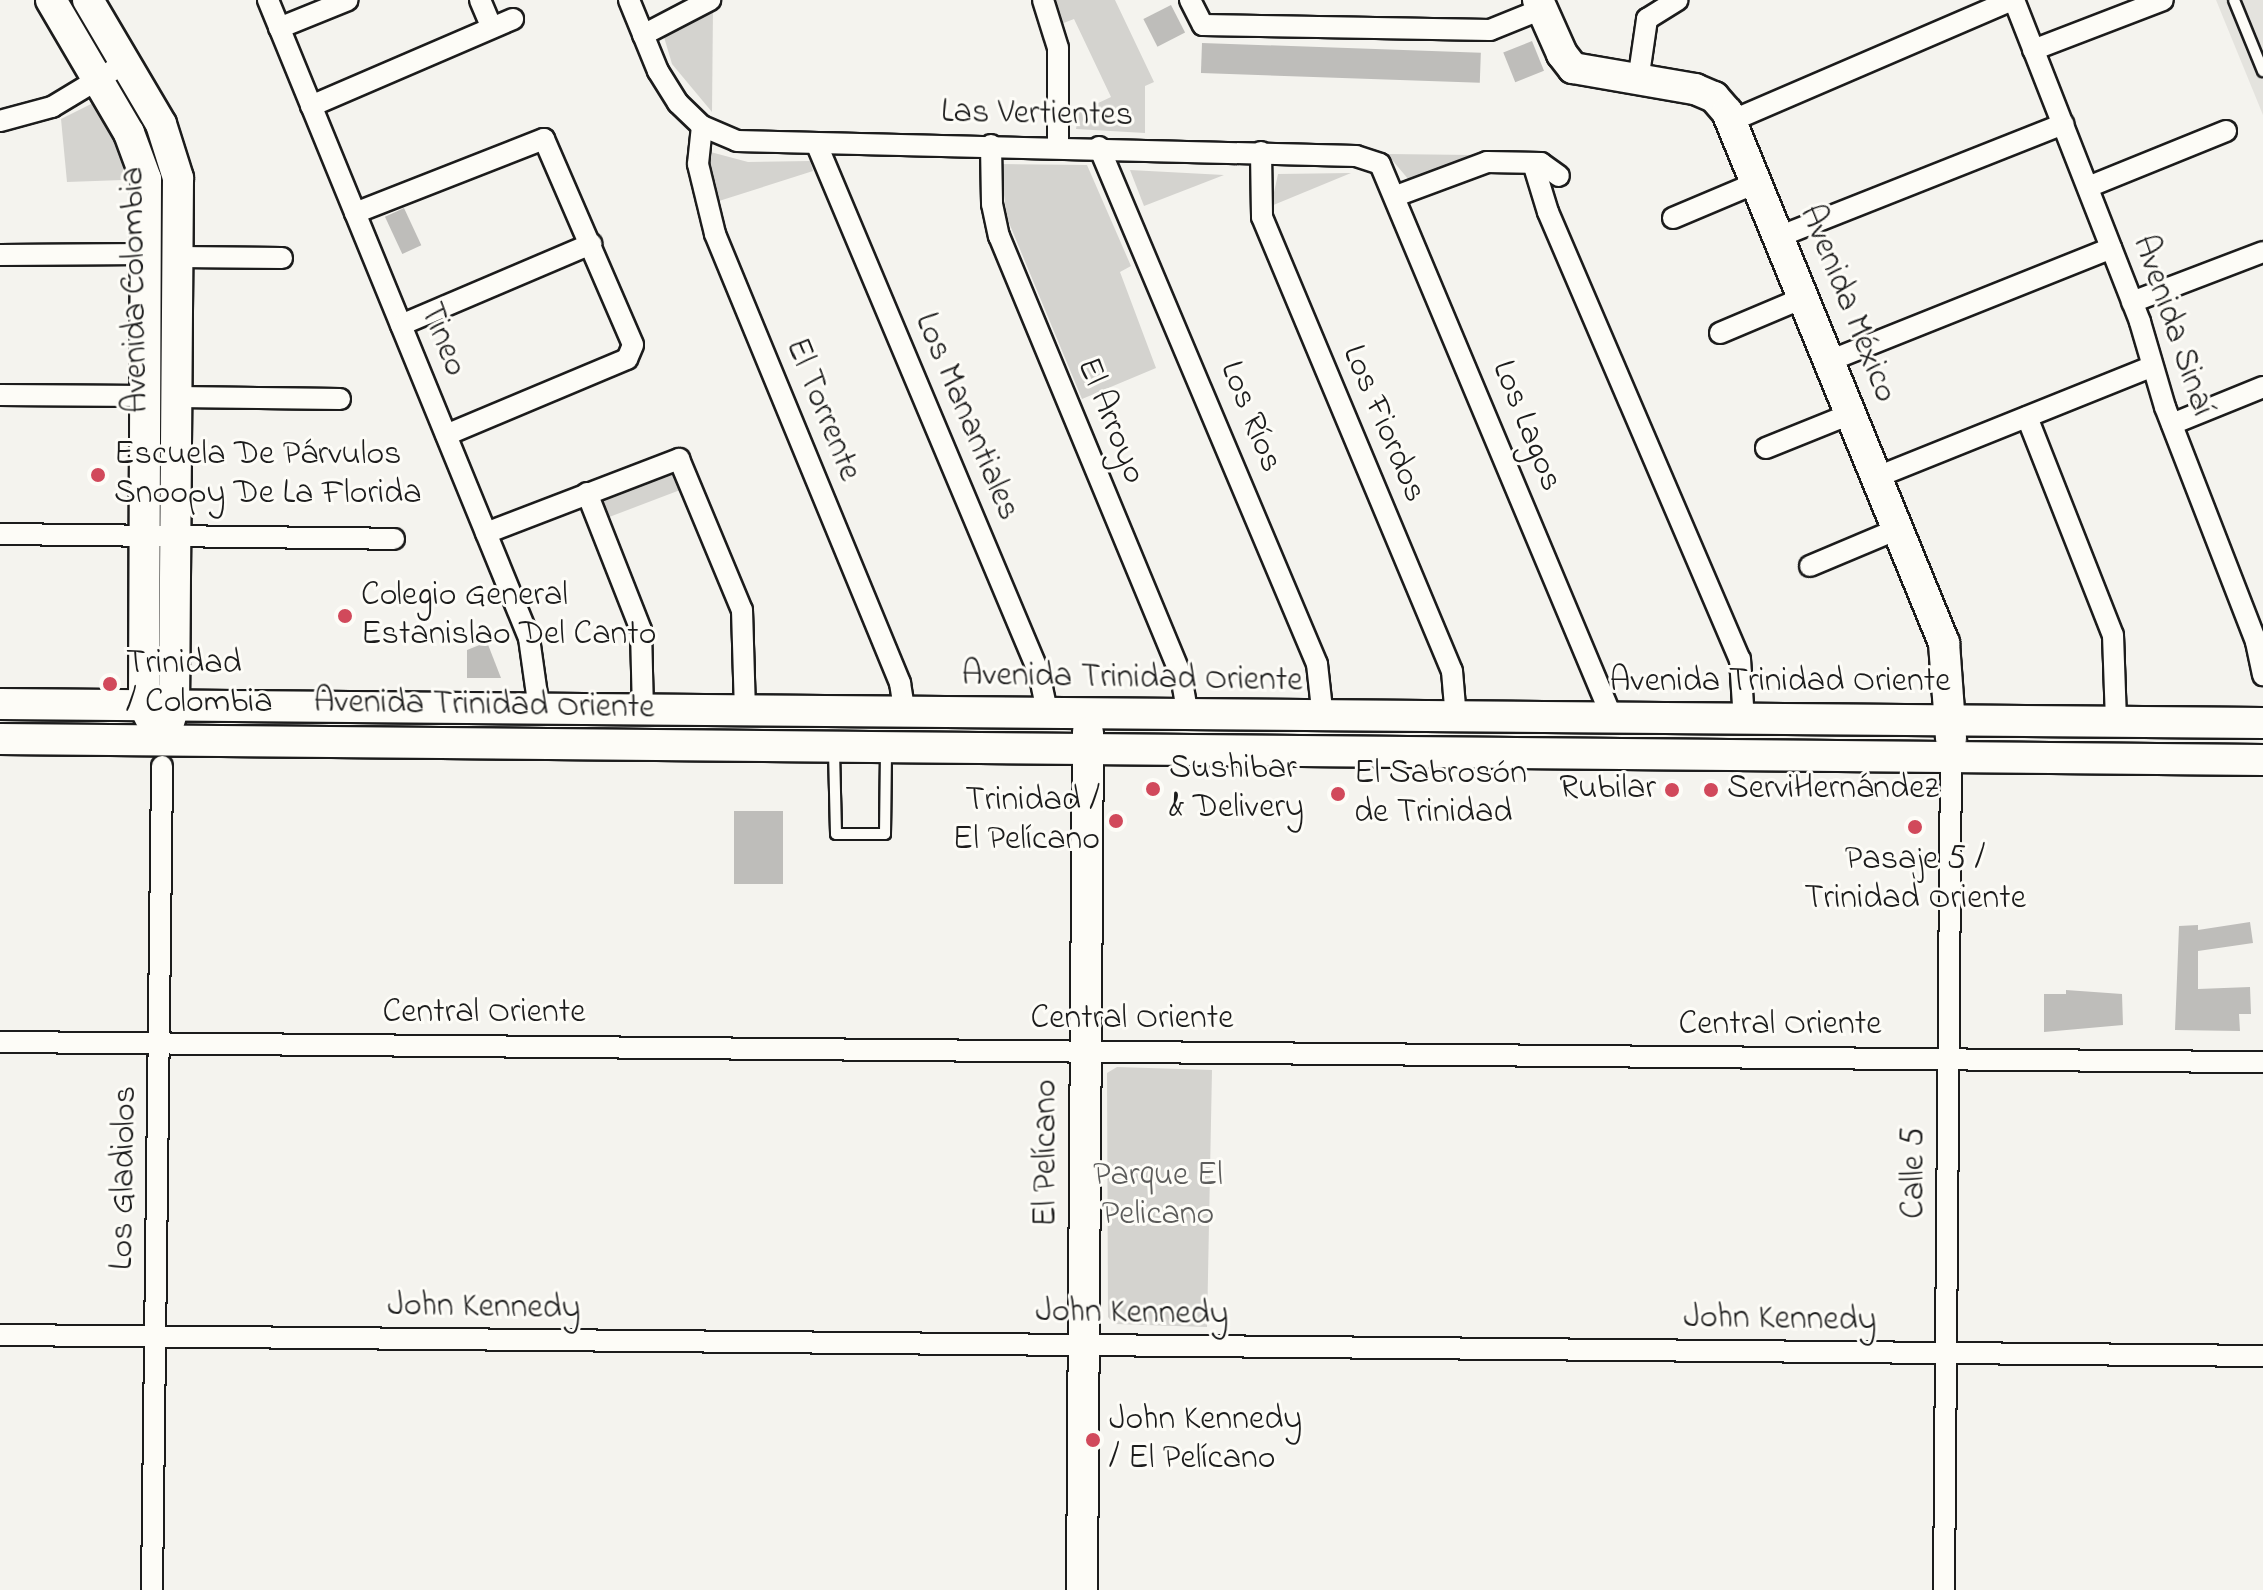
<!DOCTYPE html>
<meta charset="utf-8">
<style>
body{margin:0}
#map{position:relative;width:2263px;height:1590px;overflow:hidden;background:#f4f3ee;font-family:"Indie Flower",sans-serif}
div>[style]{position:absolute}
.built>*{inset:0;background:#e4e3de}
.green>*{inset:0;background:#d4d3cf}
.building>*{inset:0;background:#bebdba;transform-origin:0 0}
.roads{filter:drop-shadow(2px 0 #1c1c1c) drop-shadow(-2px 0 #1c1c1c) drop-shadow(0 2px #1c1c1c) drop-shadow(0 -2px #1c1c1c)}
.lane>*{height:10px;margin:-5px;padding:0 5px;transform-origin:5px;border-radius:5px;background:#fdfcf7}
.street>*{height:20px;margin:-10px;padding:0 10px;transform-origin:10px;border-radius:10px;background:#fdfcf7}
.secondary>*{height:30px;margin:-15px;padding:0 15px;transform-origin:15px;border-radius:15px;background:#fdfcf7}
.dots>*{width:22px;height:22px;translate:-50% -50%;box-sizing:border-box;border:4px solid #fdfcf7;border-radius:50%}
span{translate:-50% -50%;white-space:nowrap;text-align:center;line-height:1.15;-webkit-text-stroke:6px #fdfcf7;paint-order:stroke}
.street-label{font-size:34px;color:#1c1c1c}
.poi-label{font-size:34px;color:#1c1c1c}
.left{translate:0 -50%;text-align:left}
.right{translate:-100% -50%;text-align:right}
.park-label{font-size:34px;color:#5c5c5b}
</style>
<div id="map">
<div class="built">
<i style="clip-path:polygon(2216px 0,2263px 0,2263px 115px)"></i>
</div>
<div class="green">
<i style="clip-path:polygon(1049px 0,1115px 0,1154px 82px,1145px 86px,1145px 133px,1076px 129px,1079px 112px,1111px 97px,1074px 19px,1061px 24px)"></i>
<i style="clip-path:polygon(713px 8px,712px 112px,672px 64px,664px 37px)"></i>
<i style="clip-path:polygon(93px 103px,123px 157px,123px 180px,67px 182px,61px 119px)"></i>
<i style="clip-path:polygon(703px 150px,748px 162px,810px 161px,813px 171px,719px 201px)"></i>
<i style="clip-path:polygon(1387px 154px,1474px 155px,1409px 180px)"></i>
<i style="clip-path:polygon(1000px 164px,1087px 165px,1131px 266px,1120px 272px,1156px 368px,1082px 399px,1007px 218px)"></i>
<i style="clip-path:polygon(1130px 170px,1224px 175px,1144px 206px)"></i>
<i style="clip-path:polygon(1351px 173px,1271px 206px,1278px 174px)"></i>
<i style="clip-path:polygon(669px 466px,688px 487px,604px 519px,598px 500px)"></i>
<i style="clip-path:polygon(1117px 1067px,1212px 1070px,1207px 1327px,1114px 1324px,1108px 1317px,1107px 1073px)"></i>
</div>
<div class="building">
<i style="left:1171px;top:5px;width:31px;height:31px;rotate:63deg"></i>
<i style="left:1532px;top:41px;width:32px;height:31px;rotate:68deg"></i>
<i style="left:1202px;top:43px;width:279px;height:30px;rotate:2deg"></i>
<i style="left:404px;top:208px;width:41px;height:21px;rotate:65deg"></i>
<i style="clip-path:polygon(487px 642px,501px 678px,467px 678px,467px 650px)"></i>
<i style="left:734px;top:811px;width:49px;height:73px"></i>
<i style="clip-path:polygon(2250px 922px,2253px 943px,2198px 951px,2198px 989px,2250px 987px,2251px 1014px,2239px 1014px,2240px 1031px,2175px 1030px,2179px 926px,2198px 925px,2198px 930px)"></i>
<i style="clip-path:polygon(2066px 990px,2122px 994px,2123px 1025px,2044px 1032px,2044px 994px,2066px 994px)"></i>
</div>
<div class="roads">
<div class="lane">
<i style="left:2234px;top:0;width:77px;rotate:67.8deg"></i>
<i style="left:834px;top:751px;width:83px;rotate:88.6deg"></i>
<i style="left:836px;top:834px;width:49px"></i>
<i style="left:885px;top:834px;width:84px;rotate:-89.3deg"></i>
</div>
<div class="street">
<i style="left:268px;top:0;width:689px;rotate:67.75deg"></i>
<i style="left:529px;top:638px;width:72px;rotate:82deg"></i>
<i style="left:480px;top:0;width:30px;rotate:67deg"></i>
<i style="left:629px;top:0;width:77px;rotate:67.8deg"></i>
<i style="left:658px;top:71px;width:38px;rotate:58deg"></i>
<i style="left:678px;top:103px;width:33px;rotate:44deg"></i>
<i style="left:702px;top:126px;width:38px;rotate:23deg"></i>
<i style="left:737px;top:141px;width:619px;rotate:1.39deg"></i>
<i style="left:1356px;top:156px;width:25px;rotate:18deg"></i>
<i style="left:1380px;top:164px;width:603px;rotate:67.26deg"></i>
<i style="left:1043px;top:0;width:50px;rotate:72.6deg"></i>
<i style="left:1058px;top:48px;width:97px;rotate:90deg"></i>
<i style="left:1190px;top:0;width:28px;rotate:63deg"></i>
<i style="left:1203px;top:25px;width:287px;rotate:1deg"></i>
<i style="left:1490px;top:30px;width:56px;rotate:-22deg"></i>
<i style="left:2014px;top:0;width:346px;rotate:68.6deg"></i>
<i style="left:2140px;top:322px;width:89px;rotate:73.6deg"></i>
<i style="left:2165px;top:407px;width:252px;rotate:68.8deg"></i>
<i style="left:2256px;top:642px;width:34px;rotate:78deg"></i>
<i style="left:279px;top:28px;width:74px;rotate:-22.1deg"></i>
<i style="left:643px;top:35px;width:76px;rotate:-27.6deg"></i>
<i style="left:2033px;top:50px;width:139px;rotate:-21deg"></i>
<i style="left:1638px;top:81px;width:63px;rotate:-81.7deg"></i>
<i style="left:1647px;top:19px;width:36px;rotate:-32deg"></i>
<i style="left:311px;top:106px;width:220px;rotate:-23.3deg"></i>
<i style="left:0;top:121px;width:54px;rotate:-15.1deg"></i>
<i style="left:52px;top:107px;width:85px;rotate:-31.1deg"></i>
<i style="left:1731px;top:121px;width:306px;rotate:-23.3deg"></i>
<i style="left:702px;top:126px;width:38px;rotate:96deg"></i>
<i style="left:698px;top:164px;width:72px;rotate:76.3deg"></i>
<i style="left:715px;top:234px;width:486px;rotate:67.6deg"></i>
<i style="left:900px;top:683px;width:31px;rotate:81deg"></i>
<i style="left:817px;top:145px;width:573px;rotate:67.2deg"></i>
<i style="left:1039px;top:673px;width:44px;rotate:78.2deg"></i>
<i style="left:991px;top:145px;width:59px;rotate:89deg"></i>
<i style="left:992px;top:204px;width:33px;rotate:78deg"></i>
<i style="left:999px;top:236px;width:475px;rotate:67.5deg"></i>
<i style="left:1181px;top:675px;width:43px;rotate:80.5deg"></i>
<i style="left:1099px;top:147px;width:561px;rotate:67.14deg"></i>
<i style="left:1317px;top:664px;width:54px;rotate:83.7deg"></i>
<i style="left:1261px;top:152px;width:65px;rotate:89.1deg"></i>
<i style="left:1262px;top:217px;width:492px;rotate:67.3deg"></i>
<i style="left:1452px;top:671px;width:48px;rotate:85.2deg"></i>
<i style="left:1533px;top:163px;width:51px;rotate:73deg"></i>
<i style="left:1548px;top:212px;width:486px;rotate:66.8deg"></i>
<i style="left:1740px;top:659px;width:62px;rotate:86.3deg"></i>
<i style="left:2088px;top:187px;width:149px;rotate:-22.1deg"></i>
<i style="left:1396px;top:196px;width:97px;rotate:-20.5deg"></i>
<i style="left:1487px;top:162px;width:54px;rotate:1.1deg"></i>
<i style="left:1541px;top:163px;width:22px;rotate:36deg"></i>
<i style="left:355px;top:213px;width:203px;rotate:-21.4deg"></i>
<i style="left:544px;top:139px;width:224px;rotate:66.6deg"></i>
<i style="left:633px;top:345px;width:15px;rotate:113deg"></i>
<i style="left:627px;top:359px;width:196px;rotate:157.2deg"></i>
<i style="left:1673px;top:218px;width:90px;rotate:-22.9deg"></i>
<i style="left:1778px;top:237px;width:307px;rotate:-21.6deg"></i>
<i style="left:0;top:255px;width:147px;rotate:-0.4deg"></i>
<i style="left:178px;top:257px;width:104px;rotate:0.6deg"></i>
<i style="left:2132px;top:302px;width:140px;rotate:-20.9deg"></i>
<i style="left:401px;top:325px;width:207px;rotate:-23.1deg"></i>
<i style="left:1720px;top:333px;width:90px;rotate:-22.9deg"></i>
<i style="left:1829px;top:361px;width:304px;rotate:-21.8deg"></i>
<i style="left:0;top:395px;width:146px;rotate:0.4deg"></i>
<i style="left:177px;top:397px;width:163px;rotate:0.7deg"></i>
<i style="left:2027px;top:417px;width:234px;rotate:68.5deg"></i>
<i style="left:2113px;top:635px;width:87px;rotate:88deg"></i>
<i style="left:2172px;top:424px;width:98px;rotate:-22.1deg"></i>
<i style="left:1766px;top:448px;width:91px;rotate:-22deg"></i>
<i style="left:1877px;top:477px;width:297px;rotate:-21.9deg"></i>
<i style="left:587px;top:493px;width:147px;rotate:68.5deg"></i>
<i style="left:641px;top:630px;width:81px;rotate:88.6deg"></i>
<i style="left:486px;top:533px;width:207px;rotate:-21deg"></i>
<i style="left:679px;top:459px;width:164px;rotate:67.4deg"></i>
<i style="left:742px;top:610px;width:102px;rotate:88.3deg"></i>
<i style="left:0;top:534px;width:394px;rotate:0.7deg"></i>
<i style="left:1810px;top:566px;width:95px;rotate:-22.8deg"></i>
<i style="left:0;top:1042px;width:2263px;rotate:0.51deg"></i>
<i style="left:0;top:1335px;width:2263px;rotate:0.53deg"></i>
<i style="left:152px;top:1590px;width:824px;rotate:-89.3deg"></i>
<i style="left:1944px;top:1590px;width:833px;rotate:-89.52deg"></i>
</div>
<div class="secondary">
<i style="left:51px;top:0;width:154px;rotate:59.6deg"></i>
<i style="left:129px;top:133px;width:49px;rotate:69.7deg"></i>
<i style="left:146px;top:179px;width:527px;rotate:90.22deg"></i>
<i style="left:144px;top:706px;width:18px;rotate:63deg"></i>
<i style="left:88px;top:0;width:144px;rotate:59.5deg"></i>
<i style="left:161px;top:124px;width:57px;rotate:72.5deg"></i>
<i style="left:178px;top:178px;width:528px;rotate:90.43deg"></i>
<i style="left:174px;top:706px;width:17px;rotate:107deg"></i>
<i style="left:1538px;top:0;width:59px;rotate:66deg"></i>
<i style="left:1562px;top:54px;width:18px;rotate:52deg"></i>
<i style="left:1573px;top:68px;width:124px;rotate:9.8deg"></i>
<i style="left:1695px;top:89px;width:21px;rotate:23deg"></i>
<i style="left:1714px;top:97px;width:20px;rotate:49deg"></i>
<i style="left:1727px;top:112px;width:574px;rotate:67.77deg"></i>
<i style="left:1944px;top:643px;width:96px;rotate:85.8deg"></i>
<i style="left:0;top:704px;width:2263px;rotate:0.48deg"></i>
<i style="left:0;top:739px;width:2263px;rotate:0.53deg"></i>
<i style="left:1082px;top:1590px;width:858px;rotate:-89.6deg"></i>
</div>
</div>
<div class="dots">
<i style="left:98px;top:475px;background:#d1495b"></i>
<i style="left:345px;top:616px;background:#d1495b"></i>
<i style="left:110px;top:684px;background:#d1495b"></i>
<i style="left:1153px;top:789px;background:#d1495b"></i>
<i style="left:1672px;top:790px;background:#d1495b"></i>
<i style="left:1711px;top:790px;background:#d1495b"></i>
<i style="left:1338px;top:794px;background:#d1495b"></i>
<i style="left:1116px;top:821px;background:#d1495b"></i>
<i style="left:1915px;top:827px;background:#d1495b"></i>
<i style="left:1093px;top:1440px;background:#d1495b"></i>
</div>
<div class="street-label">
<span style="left:1037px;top:115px;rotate:1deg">Las Vertientes</span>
<span style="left:136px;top:290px;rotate:-91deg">Avenida Colombia</span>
<span style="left:1847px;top:304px;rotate:68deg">Avenida México</span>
<span style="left:2172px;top:326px;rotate:71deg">Avenida Sinaí</span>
<span style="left:442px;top:340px;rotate:68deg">Tineo</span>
<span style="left:822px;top:410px;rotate:68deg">El Torrente</span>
<span style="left:966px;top:417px;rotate:67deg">Los Manantiales</span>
<span style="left:1250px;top:417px;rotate:68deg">Los Ríos</span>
<span style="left:1110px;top:421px;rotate:68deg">El Arroyo</span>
<span style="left:1383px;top:424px;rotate:67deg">Los Fiordos</span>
<span style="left:1526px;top:426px;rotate:68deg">Los Lagos</span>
<span style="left:1132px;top:679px;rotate:1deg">Avenida Trinidad Oriente</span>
<span style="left:1780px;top:683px">Avenida Trinidad Oriente</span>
<span style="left:484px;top:706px;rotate:1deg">Avenida Trinidad Oriente</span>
<span style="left:484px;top:1014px">Central Oriente</span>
<span style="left:1132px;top:1020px">Central Oriente</span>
<span style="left:1780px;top:1026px">Central Oriente</span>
<span style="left:1047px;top:1153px;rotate:-90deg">El Pelícano</span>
<span style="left:1915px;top:1173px;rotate:-90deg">Calle 5</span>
<span style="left:125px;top:1178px;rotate:-89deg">Los Gladiolos</span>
<span style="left:484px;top:1308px;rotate:1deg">John Kennedy</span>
<span style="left:1132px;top:1314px;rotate:1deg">John Kennedy</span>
<span style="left:1780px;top:1320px;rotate:1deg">John Kennedy</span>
</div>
<div class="poi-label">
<span class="left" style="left:114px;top:475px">Escuela De Párvulos<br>Snoopy De La Florida</span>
<span class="left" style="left:361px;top:616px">Colegio General<br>Estanislao Del Canto</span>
<span class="left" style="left:126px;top:684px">Trinidad<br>/ Colombia</span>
<span class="left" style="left:1169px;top:789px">Sushibar<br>&amp; Delivery</span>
<span class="left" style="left:1354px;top:794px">El Sabrosón<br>de Trinidad</span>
<span class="right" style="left:1656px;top:790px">Rubilar</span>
<span class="left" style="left:1727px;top:790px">ServiHernández</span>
<span class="right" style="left:1100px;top:821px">Trinidad /<br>El Pelícano</span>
<span style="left:1915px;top:880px">Pasaje 5 /<br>Trinidad Oriente</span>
<span class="left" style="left:1109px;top:1440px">John Kennedy<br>/ El Pelícano</span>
</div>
<div class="park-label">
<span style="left:1158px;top:1196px">Parque El<br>Pelicano</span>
</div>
</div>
